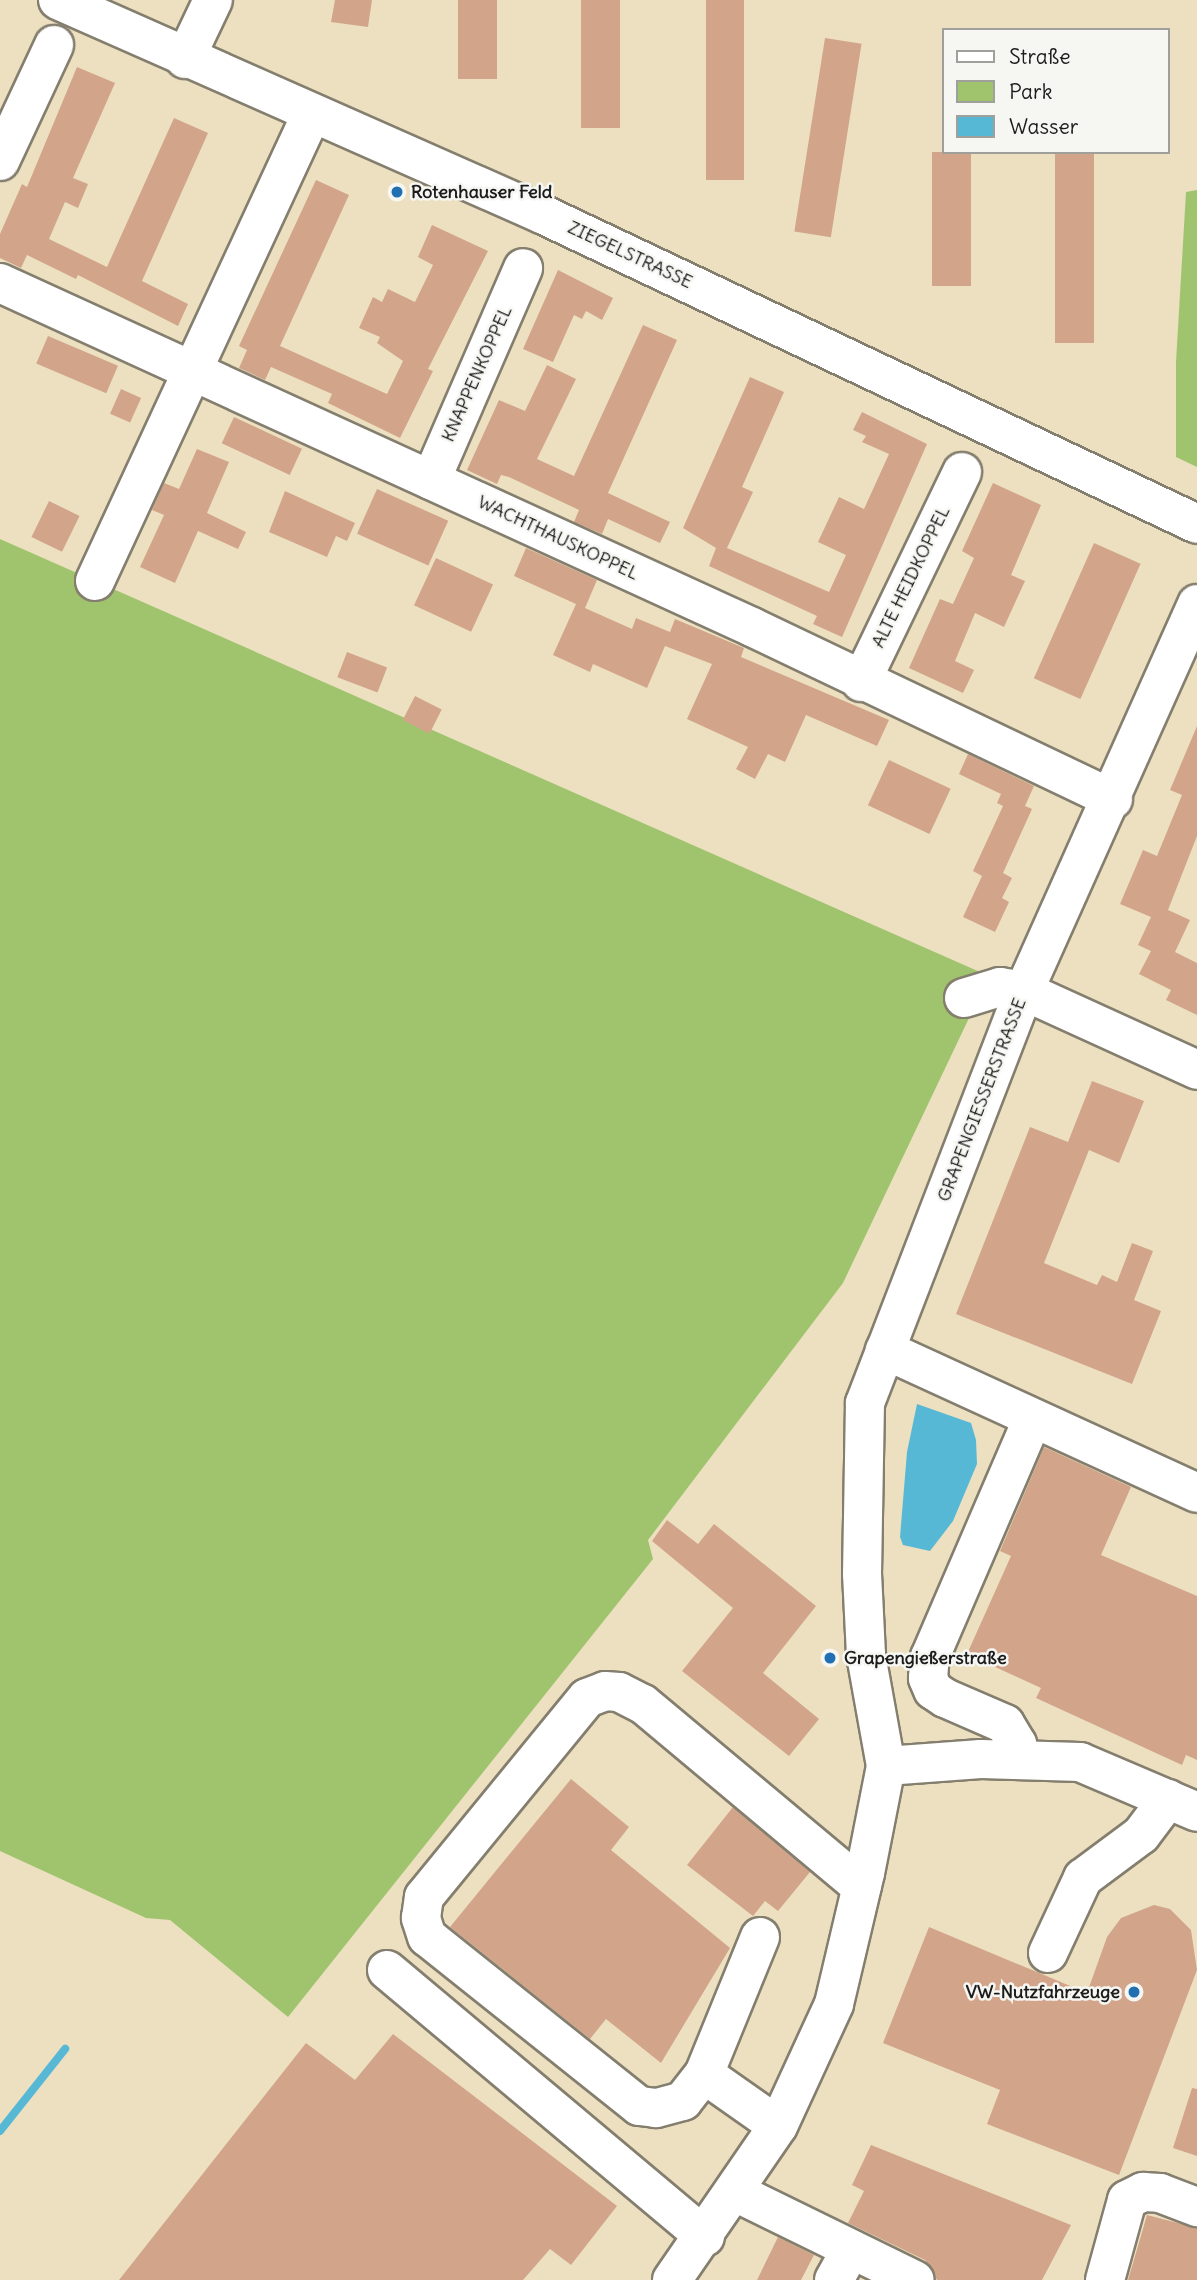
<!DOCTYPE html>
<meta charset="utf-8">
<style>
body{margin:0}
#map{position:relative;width:1197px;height:2280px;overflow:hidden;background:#ece0c0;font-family:Delius,sans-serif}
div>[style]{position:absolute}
.green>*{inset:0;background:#a0c46e}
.water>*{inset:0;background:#56b8d5}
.stream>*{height:8px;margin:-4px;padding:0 4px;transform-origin:4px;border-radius:4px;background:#56b8d5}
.building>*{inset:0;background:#d2a58b;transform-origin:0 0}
.roads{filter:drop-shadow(2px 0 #847e6e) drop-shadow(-2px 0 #847e6e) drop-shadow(0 2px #847e6e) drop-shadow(0 -2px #847e6e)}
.minor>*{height:38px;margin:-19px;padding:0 19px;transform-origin:19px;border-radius:19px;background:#fff}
.major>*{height:38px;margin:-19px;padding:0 19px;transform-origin:19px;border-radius:19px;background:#fff}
.dots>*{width:19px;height:19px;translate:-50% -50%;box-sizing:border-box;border:4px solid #f6f6f2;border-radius:50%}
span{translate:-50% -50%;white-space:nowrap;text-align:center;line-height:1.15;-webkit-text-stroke:5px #f6f6f2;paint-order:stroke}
.poi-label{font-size:18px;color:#1c1c1c;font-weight:700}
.left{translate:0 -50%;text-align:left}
.right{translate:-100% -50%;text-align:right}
.street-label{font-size:18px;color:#1c1c1c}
.legend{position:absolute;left:942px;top:28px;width:228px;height:126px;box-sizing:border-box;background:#f6f6f2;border:2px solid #9f9f9c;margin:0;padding:9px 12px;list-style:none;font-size:21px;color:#1c1c1c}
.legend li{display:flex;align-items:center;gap:14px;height:35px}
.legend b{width:35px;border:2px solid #9f9f9c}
</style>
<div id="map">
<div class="green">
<i style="clip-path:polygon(1197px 190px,1197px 467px,1176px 457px,1176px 362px,1186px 192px)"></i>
<i style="clip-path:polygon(0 539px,989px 976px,843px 1283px,648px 1540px,653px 1559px,288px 2017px,170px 1920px,146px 1918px,0 1851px)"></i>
</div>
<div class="water">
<i style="clip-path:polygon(917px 1404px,971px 1423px,976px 1440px,977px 1464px,953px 1521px,930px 1551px,903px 1545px,900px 1537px,907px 1452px)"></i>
</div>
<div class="stream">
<i style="left:0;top:2131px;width:105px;rotate:-51.6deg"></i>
</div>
<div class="building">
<i style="clip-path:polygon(335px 0,372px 0,368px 27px,331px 22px)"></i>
<i style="left:458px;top:0;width:39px;height:79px"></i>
<i style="left:581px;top:0;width:39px;height:128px"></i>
<i style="left:706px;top:0;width:38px;height:180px"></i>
<i style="left:825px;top:38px;width:37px;height:196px;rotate:9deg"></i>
<i style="clip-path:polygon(77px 67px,115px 83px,73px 178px,88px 184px,78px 208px,65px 202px,49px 239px,107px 267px,174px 118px,208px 133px,142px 281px,188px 304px,178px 326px,78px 275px,76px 279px,27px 255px,21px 268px,0 258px,0 234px,22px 184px,27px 187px)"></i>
<i style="left:932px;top:152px;width:39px;height:134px"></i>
<i style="left:1055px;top:152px;width:39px;height:191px"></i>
<i style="clip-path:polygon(316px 180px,349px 195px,280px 346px,387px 394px,403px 361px,377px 343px,380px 337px,359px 328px,373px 297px,382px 302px,388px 289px,415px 302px,433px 265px,418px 257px,432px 225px,488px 251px,428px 369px,433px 371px,400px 438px,328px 403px,332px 394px,271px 367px,265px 380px,239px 368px,247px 350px,239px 346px)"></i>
<i style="clip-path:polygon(558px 270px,613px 298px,602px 320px,586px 311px,582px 319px,574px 315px,553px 362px,523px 349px)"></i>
<i style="clip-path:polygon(643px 325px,677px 340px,608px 493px,670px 522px,660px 543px,608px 519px,602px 534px,574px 522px,579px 510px,509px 477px,501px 475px,497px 484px,467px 470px,499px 400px,525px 411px,547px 365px,576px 379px,537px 459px,574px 476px)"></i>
<i style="left:48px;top:336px;width:76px;height:30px;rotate:23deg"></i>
<i style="clip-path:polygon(750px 377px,784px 392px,742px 487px,753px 492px,727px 548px,829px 592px,846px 555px,818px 542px,839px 497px,864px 509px,889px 454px,862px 442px,866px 436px,853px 430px,862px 412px,927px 444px,842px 637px,813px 624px,817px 616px,709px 566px,716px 548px,683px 528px)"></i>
<i style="left:121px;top:389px;width:22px;height:27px;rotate:24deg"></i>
<i style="left:234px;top:417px;width:75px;height:29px;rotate:25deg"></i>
<i style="clip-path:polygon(197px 449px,229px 462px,207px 513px,246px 532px,238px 549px,198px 531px,175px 583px,140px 567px,164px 515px,152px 510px,164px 483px,179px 489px)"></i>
<i style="clip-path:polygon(993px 483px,1041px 505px,1011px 575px,1025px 581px,1004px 627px,975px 613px,955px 661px,974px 670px,963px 693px,909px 668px,940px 599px,953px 604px,974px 558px,962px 551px)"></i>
<i style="left:377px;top:489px;width:78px;height:49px;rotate:24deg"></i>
<i style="clip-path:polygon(285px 491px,355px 523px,347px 541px,336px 536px,327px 557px,269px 532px)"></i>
<i style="left:49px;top:501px;width:34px;height:40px;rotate:26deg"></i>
<i style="left:1094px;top:543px;width:51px;height:148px;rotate:24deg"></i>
<i style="clip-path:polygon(526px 548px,597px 580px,585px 608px,632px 629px,636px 618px,670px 632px,675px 619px,744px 648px,741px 657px,889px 720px,877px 746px,806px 715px,785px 762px,768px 754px,755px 779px,736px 769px,748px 747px,687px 719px,712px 664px,665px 646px,647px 688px,593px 664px,590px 672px,553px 655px,576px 604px,514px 576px)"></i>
<i style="left:436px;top:558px;width:63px;height:52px;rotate:25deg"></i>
<i style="left:347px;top:652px;width:43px;height:27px;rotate:21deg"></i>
<i style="left:415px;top:696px;width:30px;height:27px;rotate:27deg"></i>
<i style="clip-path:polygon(1197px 726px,1197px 836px,1168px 910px,1190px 920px,1175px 952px,1197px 963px,1197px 1015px,1166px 1000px,1171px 990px,1139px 974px,1151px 951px,1138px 945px,1151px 917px,1120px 904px,1143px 850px,1157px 856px,1182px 795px,1170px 790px)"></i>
<i style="clip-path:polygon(968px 754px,1034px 786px,1025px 806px,1032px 809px,1003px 873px,1012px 878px,1002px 898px,1009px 902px,995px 932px,963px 917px,982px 876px,973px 871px,1003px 806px,997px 803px,1001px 794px,959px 774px)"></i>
<i style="left:889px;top:760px;width:68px;height:50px;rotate:25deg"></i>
<i style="clip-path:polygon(1092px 1081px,1144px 1101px,1119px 1163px,1089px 1150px,1044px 1263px,1097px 1285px,1102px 1275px,1117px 1282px,1132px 1243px,1153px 1251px,1134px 1300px,1161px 1311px,1132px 1384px,956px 1314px,1030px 1127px,1068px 1142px)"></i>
<i style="clip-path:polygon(1044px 1447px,1131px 1487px,1101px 1555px,1197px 1596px,1197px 1760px,1186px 1755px,1182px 1765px,1036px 1698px,1041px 1688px,967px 1654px,1011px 1556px,1000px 1551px)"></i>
<i style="clip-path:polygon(667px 1520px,698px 1544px,714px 1524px,816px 1606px,763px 1673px,819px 1719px,789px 1756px,682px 1671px,733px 1608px,652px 1541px)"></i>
<i style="clip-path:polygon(571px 1779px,629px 1827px,611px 1850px,730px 1948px,661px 2063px,606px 2019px,590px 2039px,450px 1927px)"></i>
<i style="clip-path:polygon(733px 1807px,810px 1872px,778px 1911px,765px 1901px,753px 1916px,687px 1865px)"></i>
<i style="clip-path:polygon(1154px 1905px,1170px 1909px,1191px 1930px,1197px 1970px,1119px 2175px,987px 2124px,1000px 2090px,883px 2043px,929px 1927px,1087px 1993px,1107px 1937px,1121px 1918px)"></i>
<i style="clip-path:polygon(393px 2034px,617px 2206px,571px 2265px,550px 2249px,523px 2280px,119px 2280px,306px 2043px,355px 2080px)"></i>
<i style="clip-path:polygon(1192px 2088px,1197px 2089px,1197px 2156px,1173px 2148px)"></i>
<i style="clip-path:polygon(871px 2145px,1071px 2225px,1042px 2280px,937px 2280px,925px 2260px,848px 2223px,864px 2191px,852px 2185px)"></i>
<i style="clip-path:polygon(1147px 2215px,1197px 2228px,1197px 2280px,1128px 2280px)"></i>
<i style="clip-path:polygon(778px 2237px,814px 2255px,801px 2280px,757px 2280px)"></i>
</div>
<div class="roads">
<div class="minor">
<i style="left:185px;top:59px;width:65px;rotate:-64.6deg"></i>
<i style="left:0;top:161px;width:128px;rotate:-65deg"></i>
<i style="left:0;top:283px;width:827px;rotate:24.58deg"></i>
<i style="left:752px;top:627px;width:400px;rotate:25.5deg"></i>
<i style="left:431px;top:480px;width:231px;rotate:-66.5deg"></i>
<i style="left:95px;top:581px;width:514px;rotate:-65.13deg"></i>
<i style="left:861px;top:682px;width:233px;rotate:-64.3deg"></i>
<i style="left:964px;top:998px;width:38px;rotate:-17deg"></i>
<i style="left:1000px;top:987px;width:24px;rotate:9deg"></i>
<i style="left:1024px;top:991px;width:190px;rotate:24.5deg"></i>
<i style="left:885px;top:1350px;width:343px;rotate:24.6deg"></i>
<i style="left:1016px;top:1760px;width:16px;rotate:-86deg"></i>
<i style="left:1017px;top:1744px;width:23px;rotate:-121deg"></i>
<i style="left:1005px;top:1724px;width:65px;rotate:-156.6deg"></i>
<i style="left:945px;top:1698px;width:14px;rotate:-146deg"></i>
<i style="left:933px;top:1690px;width:13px;rotate:-113deg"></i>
<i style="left:928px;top:1678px;width:21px;rotate:-85deg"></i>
<i style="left:930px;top:1657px;width:260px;rotate:-66.7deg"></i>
<i style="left:886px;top:1766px;width:95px;rotate:-4.2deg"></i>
<i style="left:981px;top:1759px;width:99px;rotate:1.7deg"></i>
<i style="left:1080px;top:1762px;width:127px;rotate:23.1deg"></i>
<i style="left:760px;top:1937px;width:148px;rotate:112.2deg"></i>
<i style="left:704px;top:2074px;width:34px;rotate:128deg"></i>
<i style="left:683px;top:2101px;width:28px;rotate:165deg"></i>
<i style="left:656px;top:2108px;width:17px;rotate:-173deg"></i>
<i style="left:639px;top:2106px;width:271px;rotate:-141.4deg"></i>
<i style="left:427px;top:1937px;width:20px;rotate:-108deg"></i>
<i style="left:421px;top:1918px;width:21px;rotate:-82deg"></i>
<i style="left:424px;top:1897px;width:257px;rotate:-50.7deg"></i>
<i style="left:587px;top:1698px;width:19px;rotate:-21deg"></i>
<i style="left:605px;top:1691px;width:14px;rotate:4deg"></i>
<i style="left:619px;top:1692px;width:27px;rotate:27deg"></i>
<i style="left:643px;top:1704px;width:285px;rotate:39.9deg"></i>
<i style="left:1048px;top:1953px;width:83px;rotate:-65deg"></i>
<i style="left:1083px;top:1878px;width:72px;rotate:-36.6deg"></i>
<i style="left:1141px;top:1835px;width:45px;rotate:-53.1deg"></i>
<i style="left:387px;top:1970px;width:415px;rotate:40deg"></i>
<i style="left:704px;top:2074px;width:90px;rotate:35.1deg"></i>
<i style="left:735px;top:2192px;width:200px;rotate:26.1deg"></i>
<i style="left:672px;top:2280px;width:187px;rotate:-55.5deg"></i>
<i style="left:778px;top:2126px;width:134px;rotate:-65.3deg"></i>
<i style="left:834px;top:2004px;width:135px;rotate:-76.7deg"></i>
<i style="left:865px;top:1873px;width:109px;rotate:-78.9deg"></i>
<i style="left:886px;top:1766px;width:113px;rotate:-100.2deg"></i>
<i style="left:866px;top:1655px;width:81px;rotate:-92.8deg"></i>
<i style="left:862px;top:1574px;width:171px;rotate:-89deg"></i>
<i style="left:865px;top:1403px;width:442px;rotate:-68.9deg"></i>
<i style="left:1024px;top:991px;width:424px;rotate:-65.9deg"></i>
<i style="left:834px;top:2280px;width:35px;rotate:-61deg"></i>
<i style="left:1105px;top:2280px;width:83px;rotate:-74.6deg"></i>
<i style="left:1127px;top:2200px;width:18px;rotate:-27deg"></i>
<i style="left:1143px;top:2192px;width:17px;rotate:3deg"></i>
<i style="left:1160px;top:2193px;width:40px;rotate:21deg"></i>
</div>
<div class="major">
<i style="left:58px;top:0;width:531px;rotate:23.86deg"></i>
<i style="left:544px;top:215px;width:722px;rotate:25.32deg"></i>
</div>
</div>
<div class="dots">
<i style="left:397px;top:192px;background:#1f6fb2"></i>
<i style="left:830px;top:1658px;background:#1f6fb2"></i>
<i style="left:1134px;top:1992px;background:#1f6fb2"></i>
</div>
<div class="poi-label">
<span class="left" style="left:411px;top:192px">Rotenhauser Feld</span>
<span class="left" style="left:844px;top:1658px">Grapengießerstraße</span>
<span class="right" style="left:1120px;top:1992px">VW-Nutzfahrzeuge</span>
</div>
<div class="street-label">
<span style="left:630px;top:255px;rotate:25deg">ZIEGELSTRASSE</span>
<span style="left:477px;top:374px;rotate:-66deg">KNAPPENKOPPEL</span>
<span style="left:558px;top:538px;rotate:25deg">WACHTHAUSKOPPEL</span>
<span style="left:911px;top:577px;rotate:-64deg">ALTE HEIDKOPPEL</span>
<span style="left:982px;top:1100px;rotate:-69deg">GRAPENGIESSERSTRASSE</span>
</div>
<ul class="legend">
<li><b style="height:9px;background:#fff"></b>Straße</li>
<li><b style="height:19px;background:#a0c46e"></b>Park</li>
<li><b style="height:19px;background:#56b8d5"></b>Wasser</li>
</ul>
</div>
